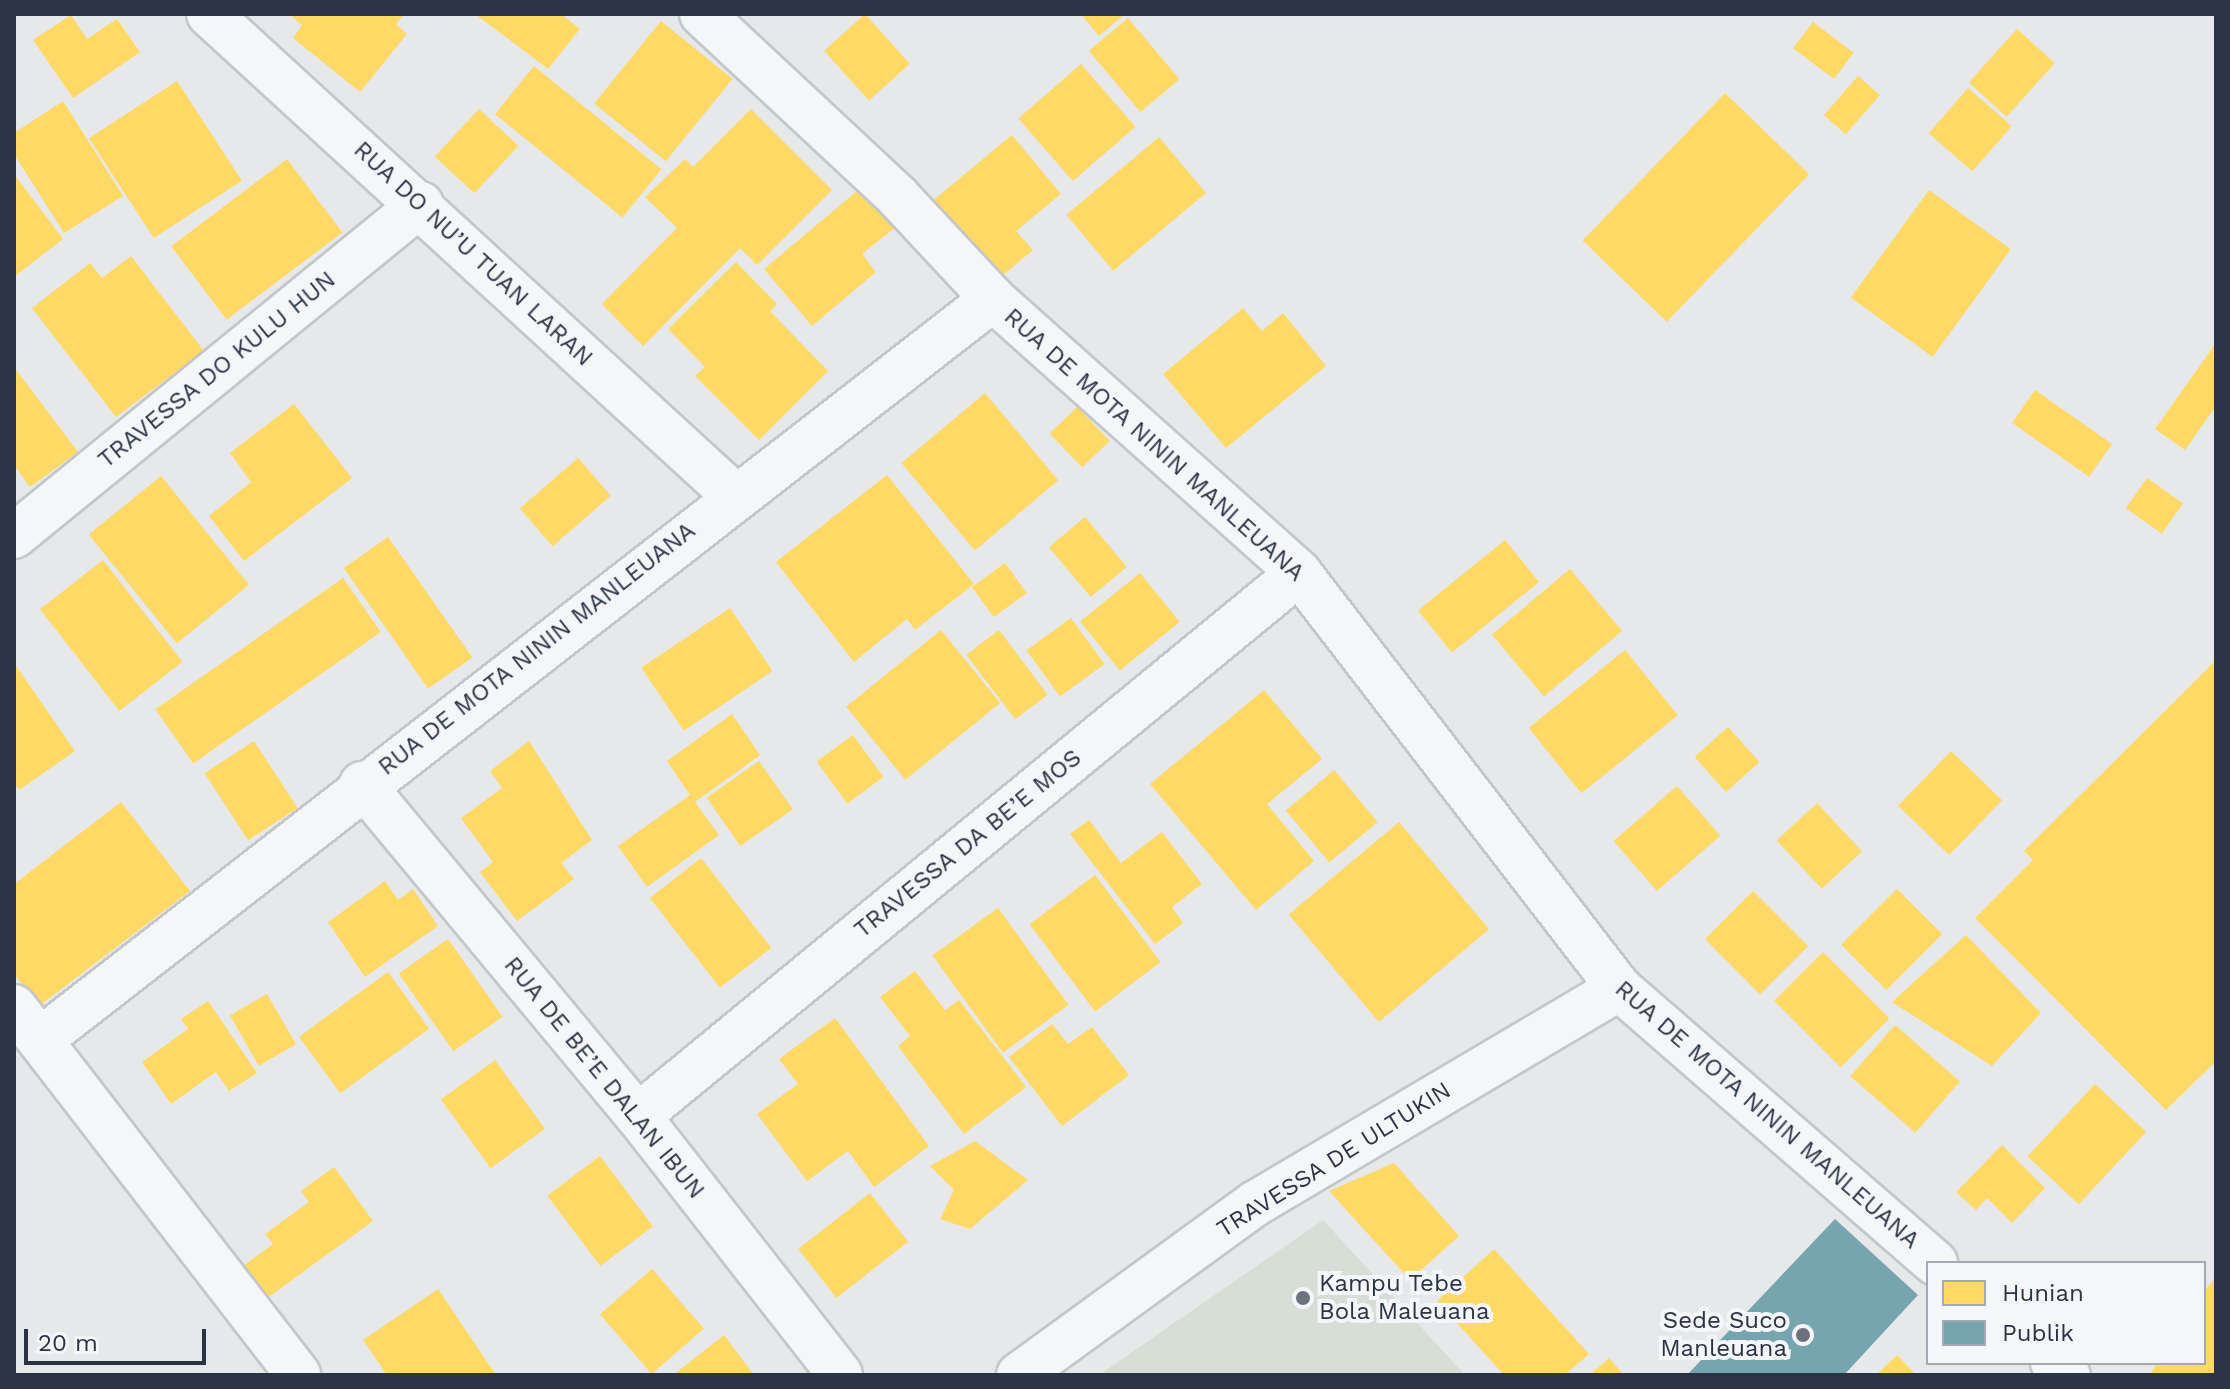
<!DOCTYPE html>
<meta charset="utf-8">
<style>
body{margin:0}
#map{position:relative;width:2230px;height:1389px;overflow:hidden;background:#e6e8ea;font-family:"Work Sans",sans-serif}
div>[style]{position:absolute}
.green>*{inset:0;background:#d6ded6}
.homes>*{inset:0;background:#ffd966;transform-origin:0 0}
.public>*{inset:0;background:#76a5af}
.roads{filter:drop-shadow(2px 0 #c4c6c8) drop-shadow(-2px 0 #c4c6c8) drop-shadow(0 2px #c4c6c8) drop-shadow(0 -2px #c4c6c8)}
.minor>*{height:44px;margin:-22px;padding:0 22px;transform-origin:22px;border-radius:22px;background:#f5f6f7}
.dots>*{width:22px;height:22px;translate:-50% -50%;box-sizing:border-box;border:4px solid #f4f6f9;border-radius:50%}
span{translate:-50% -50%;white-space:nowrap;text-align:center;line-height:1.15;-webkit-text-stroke:8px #f4f6f9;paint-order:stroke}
.street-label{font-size:24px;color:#2b3445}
.poi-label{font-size:24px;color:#2b3445}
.left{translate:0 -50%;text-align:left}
.right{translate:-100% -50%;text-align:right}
.frame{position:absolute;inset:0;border:16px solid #2b3445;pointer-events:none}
.legend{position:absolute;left:1926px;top:1261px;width:280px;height:104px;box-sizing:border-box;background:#f4f6f9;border:2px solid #a4a8b1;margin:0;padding:10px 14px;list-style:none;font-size:24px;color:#2b3445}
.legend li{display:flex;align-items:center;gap:16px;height:40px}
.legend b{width:40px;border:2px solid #a4a8b1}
.scale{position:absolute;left:24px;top:1329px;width:182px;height:36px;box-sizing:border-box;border:4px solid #2b3445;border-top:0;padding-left:10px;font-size:24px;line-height:28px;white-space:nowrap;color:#2b3445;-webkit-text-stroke:6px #f4f6f9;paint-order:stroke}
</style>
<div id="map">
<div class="green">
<i style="clip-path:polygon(1323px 1220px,1465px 1375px,1099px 1375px)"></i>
</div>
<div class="homes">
<i style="clip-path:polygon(289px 14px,404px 14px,396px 24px,407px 34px,360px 92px,293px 38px,302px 25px)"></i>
<i style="clip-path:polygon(475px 14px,561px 14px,580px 29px,548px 69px)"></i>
<i style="left:865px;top:14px;width:67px;height:55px;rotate:48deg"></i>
<i style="clip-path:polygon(1081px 14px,1125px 14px,1099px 36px)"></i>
<i style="clip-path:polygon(71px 15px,87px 39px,117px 19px,140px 52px,73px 98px,33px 40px)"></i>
<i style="left:1128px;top:18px;width:80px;height:51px;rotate:50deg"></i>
<i style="left:661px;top:21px;width:92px;height:106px;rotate:39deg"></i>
<i style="left:1813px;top:22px;width:51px;height:33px;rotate:37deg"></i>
<i style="left:2017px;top:29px;width:51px;height:72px;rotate:42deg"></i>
<i style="left:1081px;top:64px;width:83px;height:83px;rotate:49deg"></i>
<i style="left:534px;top:66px;width:164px;height:62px;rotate:39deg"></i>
<i style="left:1858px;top:76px;width:29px;height:52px;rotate:41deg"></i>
<i style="left:177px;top:81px;width:119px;height:105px;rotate:57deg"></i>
<i style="left:1968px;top:88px;width:58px;height:60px;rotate:41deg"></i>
<i style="left:1725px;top:93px;width:117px;height:205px;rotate:44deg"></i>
<i style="clip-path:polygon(63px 101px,123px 196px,64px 233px,14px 154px,14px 133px)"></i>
<i style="left:479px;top:109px;width:54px;height:65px;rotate:43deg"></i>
<i style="clip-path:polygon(751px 109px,832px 190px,757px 265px,740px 248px,643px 346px,602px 304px,677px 228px,645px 197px,685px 159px,693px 167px)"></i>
<i style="clip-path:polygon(1012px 135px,1061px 194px,1016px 231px,1033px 250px,989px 287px,924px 208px)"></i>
<i style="left:1159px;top:137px;width:73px;height:121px;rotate:50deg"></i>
<i style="left:287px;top:159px;width:92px;height:145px;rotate:53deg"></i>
<i style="clip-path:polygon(14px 174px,63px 239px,14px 277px)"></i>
<i style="clip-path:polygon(863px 186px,897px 226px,862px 254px,876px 272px,812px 326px,764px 269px)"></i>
<i style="left:1929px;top:190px;width:101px;height:133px;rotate:36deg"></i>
<i style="clip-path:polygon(131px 256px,204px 351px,116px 417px,32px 308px,90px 263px,102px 278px)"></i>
<i style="clip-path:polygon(736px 262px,777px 304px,770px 311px,828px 371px,759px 440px,695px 376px,705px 367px,668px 329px)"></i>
<i style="clip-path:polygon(1243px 308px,1262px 331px,1283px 313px,1326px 366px,1226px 448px,1163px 374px)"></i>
<i style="clip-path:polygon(2216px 343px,2216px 406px,2185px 450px,2155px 429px)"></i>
<i style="clip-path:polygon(14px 367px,78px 452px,30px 487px,14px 465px)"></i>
<i style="left:2035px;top:390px;width:94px;height:40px;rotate:35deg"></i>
<i style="left:985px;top:393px;width:114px;height:109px;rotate:50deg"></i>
<i style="clip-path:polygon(294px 404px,352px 478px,244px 561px,209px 516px,251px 482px,230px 453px)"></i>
<i style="left:1077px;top:407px;width:47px;height:38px;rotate:46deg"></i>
<i style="left:578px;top:458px;width:50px;height:77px;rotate:49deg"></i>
<i style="clip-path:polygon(887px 475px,974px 584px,915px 630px,907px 619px,854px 662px,776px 562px)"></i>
<i style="left:161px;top:476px;width:140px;height:93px;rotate:51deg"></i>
<i style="left:2147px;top:478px;width:44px;height:37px;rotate:35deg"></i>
<i style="left:1085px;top:517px;width:65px;height:47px;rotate:50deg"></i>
<i style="left:388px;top:537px;width:147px;height:54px;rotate:55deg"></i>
<i style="left:1505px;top:540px;width:54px;height:112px;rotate:51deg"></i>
<i style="left:103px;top:560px;width:129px;height:80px;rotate:52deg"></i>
<i style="left:1005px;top:563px;width:37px;height:41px;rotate:54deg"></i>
<i style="left:1570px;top:569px;width:81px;height:102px;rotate:50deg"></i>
<i style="left:1140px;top:573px;width:63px;height:77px;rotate:51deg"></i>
<i style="left:343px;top:578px;width:66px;height:229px;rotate:55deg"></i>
<i style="left:730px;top:608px;width:76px;height:107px;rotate:56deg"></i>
<i style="left:1071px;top:618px;width:57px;height:55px;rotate:54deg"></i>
<i style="left:941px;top:630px;width:94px;height:122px;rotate:51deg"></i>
<i style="left:999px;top:630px;width:81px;height:41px;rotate:53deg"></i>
<i style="left:1625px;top:650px;width:84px;height:124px;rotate:51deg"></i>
<i style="clip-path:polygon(2216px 660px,2216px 1061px,2166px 1110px,1975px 918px,2033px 860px,2024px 851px)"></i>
<i style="clip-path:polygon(14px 663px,75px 751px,19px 790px,14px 783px)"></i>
<i style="clip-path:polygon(1264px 690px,1322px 759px,1267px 804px,1314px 861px,1256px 910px,1150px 784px)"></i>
<i style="clip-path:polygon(732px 714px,760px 755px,695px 802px,719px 835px,647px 887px,618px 846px,690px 795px,667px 761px)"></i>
<i style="left:1728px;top:727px;width:47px;height:45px;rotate:48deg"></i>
<i style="left:853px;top:735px;width:52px;height:45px;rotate:54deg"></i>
<i style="left:254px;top:741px;width:80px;height:59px;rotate:57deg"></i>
<i style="clip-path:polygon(529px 741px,592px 840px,561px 863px,574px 879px,517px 921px,480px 872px,493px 862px,461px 818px,502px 788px,490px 771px)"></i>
<i style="left:1951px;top:751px;width:71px;height:76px;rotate:44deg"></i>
<i style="left:759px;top:761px;width:59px;height:64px;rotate:55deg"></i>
<i style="left:1334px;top:770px;width:68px;height:63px;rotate:50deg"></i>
<i style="left:1677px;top:786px;width:66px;height:84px;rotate:49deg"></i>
<i style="clip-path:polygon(121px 802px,190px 891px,39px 1006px,14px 974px,14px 884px)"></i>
<i style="left:1817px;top:803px;width:66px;height:55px;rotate:47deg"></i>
<i style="clip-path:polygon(1089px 820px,1121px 863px,1162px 832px,1202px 884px,1172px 907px,1183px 923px,1155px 944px,1070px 834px)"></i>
<i style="left:1399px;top:822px;width:140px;height:144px;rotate:50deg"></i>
<i style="left:701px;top:858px;width:114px;height:65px;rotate:52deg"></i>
<i style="left:1095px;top:875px;width:109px;height:82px;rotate:53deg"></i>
<i style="clip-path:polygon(385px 881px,398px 900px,413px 889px,438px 926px,365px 977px,328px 922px)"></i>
<i style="left:1897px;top:889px;width:64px;height:79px;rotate:45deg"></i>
<i style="left:1753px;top:891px;width:78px;height:68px;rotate:45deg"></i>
<i style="left:998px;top:908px;width:120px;height:81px;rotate:54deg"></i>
<i style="clip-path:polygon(1966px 935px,2041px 1013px,1992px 1066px,1892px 1002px)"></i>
<i style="left:448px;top:939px;width:95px;height:60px;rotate:55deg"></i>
<i style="left:1823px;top:952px;width:94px;height:69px;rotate:45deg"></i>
<i style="clip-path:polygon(915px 971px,945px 1010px,959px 1000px,1026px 1087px,964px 1134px,898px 1046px,910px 1036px,880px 997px)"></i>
<i style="left:388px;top:972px;width:70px;height:110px;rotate:54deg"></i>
<i style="left:267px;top:994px;width:58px;height:43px;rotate:60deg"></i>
<i style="clip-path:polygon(208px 1001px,257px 1073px,229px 1091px,216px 1072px,171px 1104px,142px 1062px,188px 1029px,181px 1019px)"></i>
<i style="clip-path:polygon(835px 1018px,929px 1146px,874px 1187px,848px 1151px,807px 1181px,757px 1114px,798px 1084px,779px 1059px)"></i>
<i style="clip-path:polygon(1052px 1024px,1068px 1044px,1092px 1027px,1129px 1075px,1062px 1126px,1009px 1057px)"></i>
<i style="left:1895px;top:1025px;width:86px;height:68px;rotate:41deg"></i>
<i style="left:495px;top:1060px;width:85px;height:67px;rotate:54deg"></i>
<i style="left:2095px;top:1084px;width:70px;height:99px;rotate:43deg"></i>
<i style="clip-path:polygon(975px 1141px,1028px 1180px,970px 1229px,940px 1219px,954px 1190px,930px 1166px)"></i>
<i style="clip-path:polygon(2002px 1145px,2045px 1188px,2012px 1223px,1987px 1198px,1976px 1210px,1956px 1192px)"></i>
<i style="left:600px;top:1156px;width:88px;height:66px;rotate:53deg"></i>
<i style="clip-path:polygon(1394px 1163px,1459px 1236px,1410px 1280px,1329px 1191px)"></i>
<i style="clip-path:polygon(334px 1167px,373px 1221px,259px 1304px,235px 1272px,273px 1244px,265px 1234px,309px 1202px,301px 1191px)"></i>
<i style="left:870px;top:1193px;width:62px;height:91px;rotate:52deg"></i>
<i style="clip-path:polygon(1494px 1249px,1589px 1354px,1565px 1375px,1504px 1375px,1437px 1301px)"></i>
<i style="left:652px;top:1269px;width:79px;height:69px;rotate:49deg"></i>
<i style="clip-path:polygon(2216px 1277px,2216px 1375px,2150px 1375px,2157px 1363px,2204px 1363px,2204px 1291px)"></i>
<i style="clip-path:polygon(438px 1289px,496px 1375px,387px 1375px,363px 1340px)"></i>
<i style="clip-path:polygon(724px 1335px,754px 1375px,673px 1375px)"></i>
<i style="clip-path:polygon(1897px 1355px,1916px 1375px,1876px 1375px)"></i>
<i style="clip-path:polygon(1609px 1358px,1624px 1375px,1590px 1375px)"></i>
</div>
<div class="public">
<i style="clip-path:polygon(1835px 1219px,1918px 1295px,1844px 1375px,1687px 1375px)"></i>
</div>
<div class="roads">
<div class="minor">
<i style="left:209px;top:14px;width:715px;rotate:42.51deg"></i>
<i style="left:702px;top:14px;width:268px;rotate:43deg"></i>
<i style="left:898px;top:197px;width:139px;rotate:47deg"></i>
<i style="left:14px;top:536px;width:525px;rotate:-39.2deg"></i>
<i style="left:362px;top:784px;width:432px;rotate:50.3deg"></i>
<i style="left:638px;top:1116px;width:328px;rotate:52deg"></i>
<i style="left:14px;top:1007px;width:465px;rotate:52.3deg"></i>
<i style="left:40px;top:1040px;width:1207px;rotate:-37.87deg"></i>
<i style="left:993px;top:299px;width:411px;rotate:41.8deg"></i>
<i style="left:1299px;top:573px;width:524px;rotate:52.36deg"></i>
<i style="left:1619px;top:988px;width:419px;rotate:41deg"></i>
<i style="left:638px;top:1116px;width:855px;rotate:-39.4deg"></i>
<i style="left:2053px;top:1363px;width:19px;rotate:39deg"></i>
<i style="left:1019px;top:1375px;width:293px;rotate:-36deg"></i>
<i style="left:1256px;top:1203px;width:422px;rotate:-30.6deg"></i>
</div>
</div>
<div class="dots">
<i style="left:1303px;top:1298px;background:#6c737f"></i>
<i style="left:1803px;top:1335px;background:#6c737f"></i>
</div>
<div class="street-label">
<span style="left:473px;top:254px;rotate:43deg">RUA DO NU’U TUAN LARAN</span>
<span style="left:217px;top:370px;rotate:-39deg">TRAVESSA DO KULU HUN</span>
<span style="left:1154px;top:445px;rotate:42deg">RUA DE MOTA NININ MANLEUANA</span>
<span style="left:537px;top:649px;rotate:-38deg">RUA DE MOTA NININ MANLEUANA</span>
<span style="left:968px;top:844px;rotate:-39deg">TRAVESSA DA BE’E MOS</span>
<span style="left:604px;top:1078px;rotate:51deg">RUA DE BE’E DALAN IBUN</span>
<span style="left:1767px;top:1115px;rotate:41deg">RUA DE MOTA NININ MANLEUANA</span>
<span style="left:1334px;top:1160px;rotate:-32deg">TRAVESSA DE ULTUKIN</span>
</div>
<div class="poi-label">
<span class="left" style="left:1319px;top:1298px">Kampu Tebe<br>Bola Maleuana</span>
<span class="right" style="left:1787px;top:1335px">Sede Suco<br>Manleuana</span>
</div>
<div class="frame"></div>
<ul class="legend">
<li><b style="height:22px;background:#ffd966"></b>Hunian</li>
<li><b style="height:22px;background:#76a5af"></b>Publik</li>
</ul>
<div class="scale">20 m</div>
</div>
